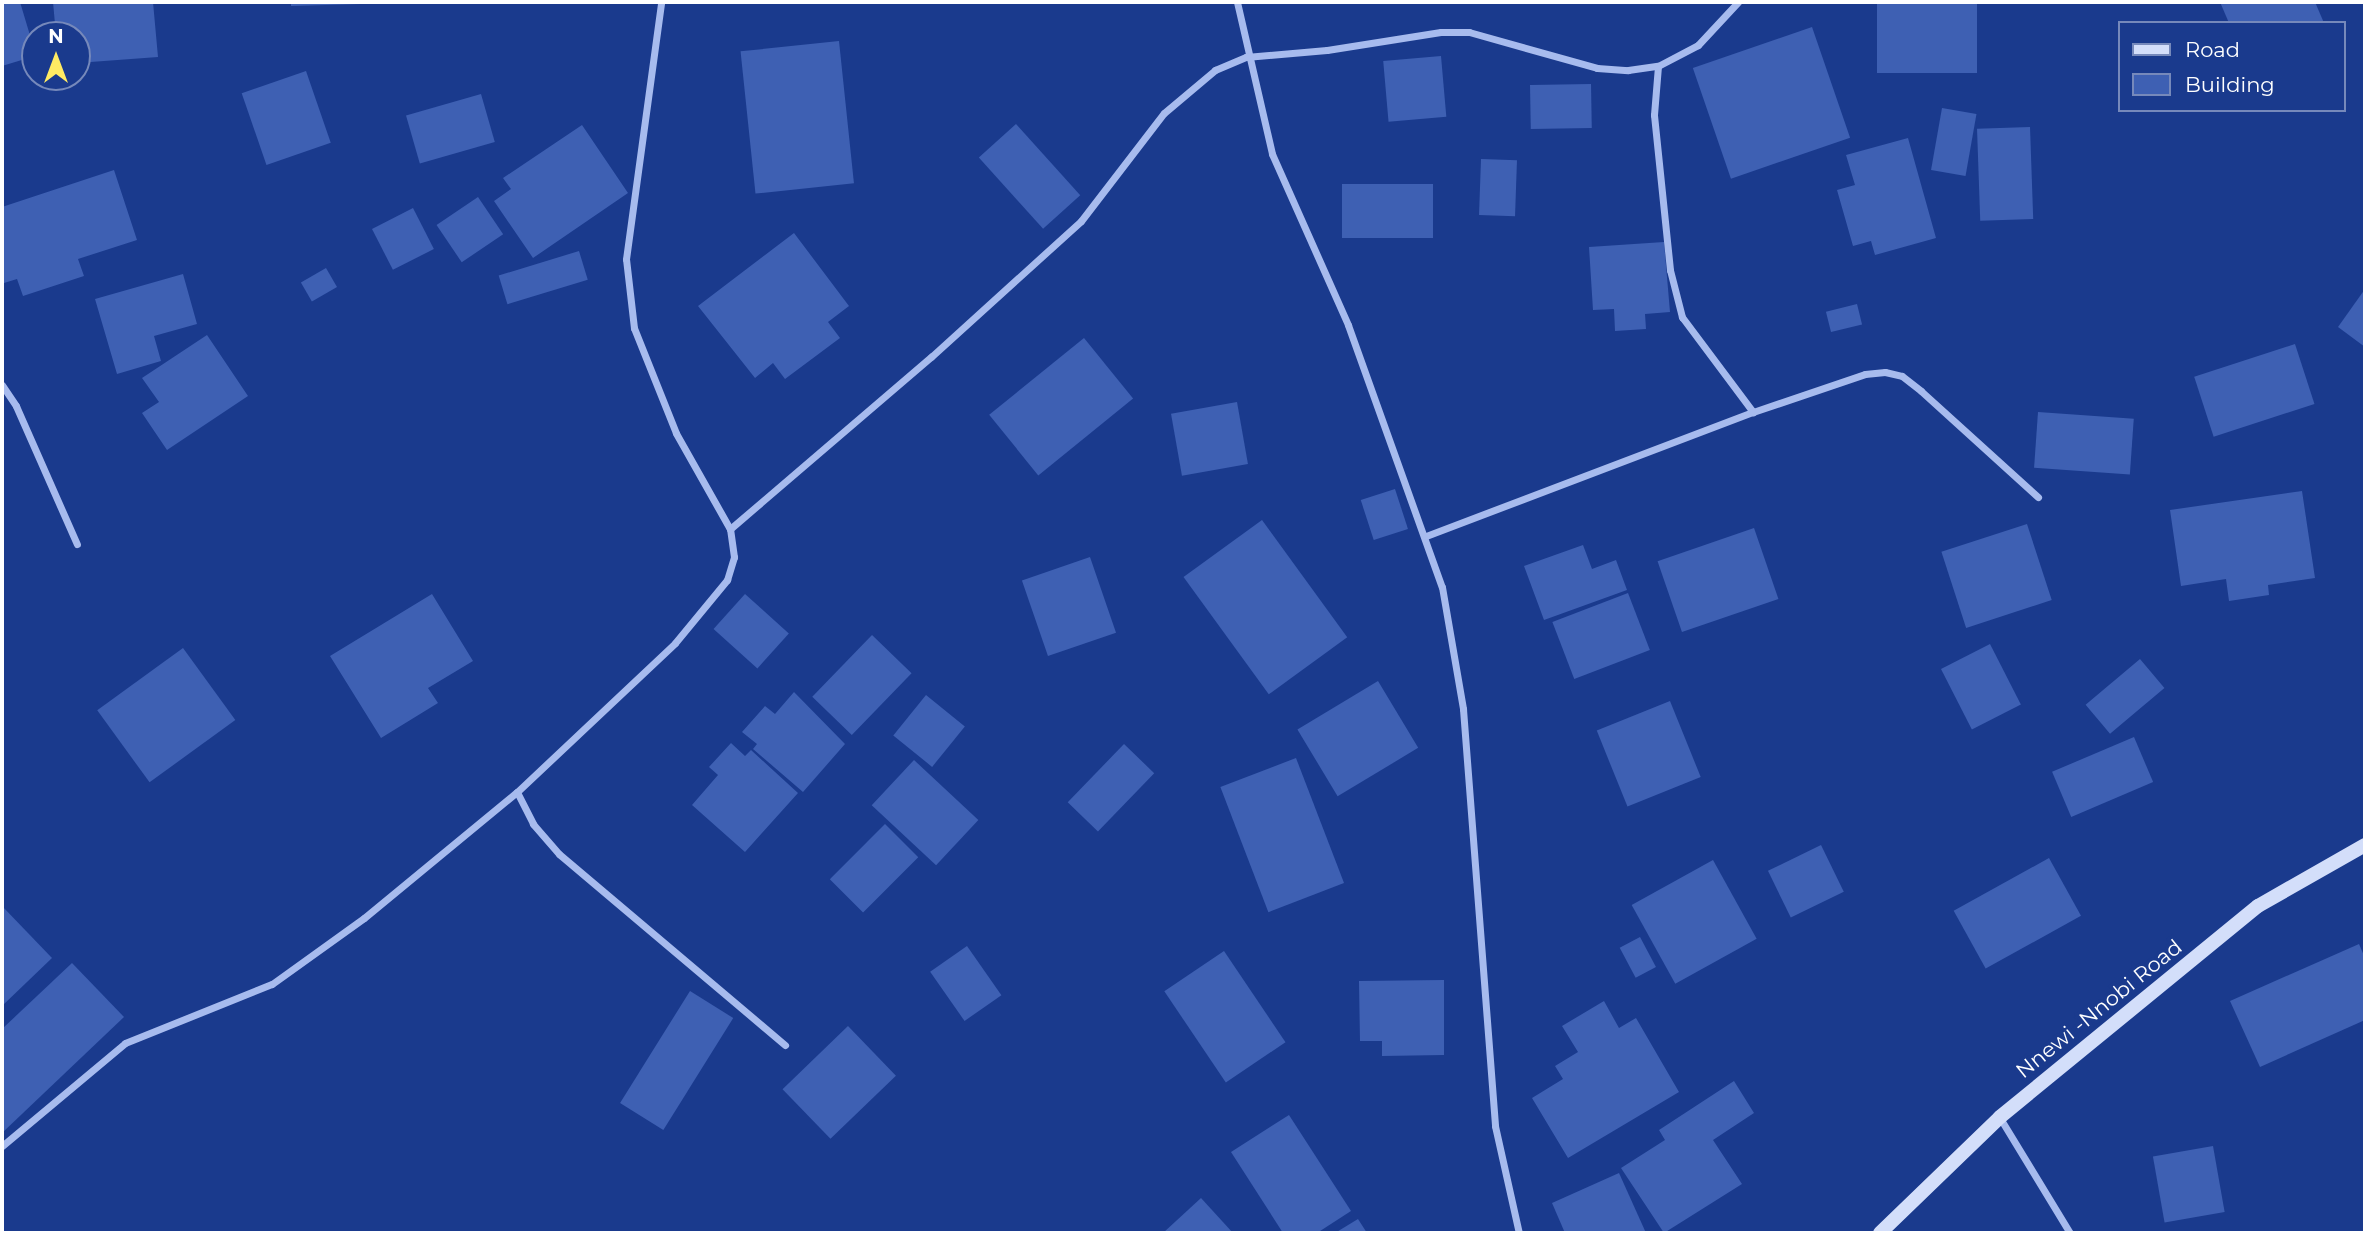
<!DOCTYPE html>
<style>
body{margin:0}
#map{position:relative;width:2367px;height:1235px;overflow:hidden;background:#1a3a8d;font-family:Montserrat,sans-serif}
div>[style]{position:absolute}
.building>*{inset:0;background:#3e60b3;transform-origin:0 0}
.street>*{height:7px;margin:-3.5px;padding:0 3.5px;transform-origin:3.5px;border-radius:3.5px;background:#a7bbee}
.secondary>*{height:14px;margin:-7px;padding:0 7px;transform-origin:7px;border-radius:7px;background:#d3defa}
span{translate:-50% -50%;white-space:nowrap;text-align:center;line-height:1.15;-webkit-text-stroke:7px #1a3a8d;paint-order:stroke}
.street-label{font-size:21px;color:#fff}
.frame{position:absolute;inset:0;border:4px solid #fff;pointer-events:none}
.legend{position:absolute;left:2118px;top:21px;width:228px;height:91px;box-sizing:border-box;background:#1a3a8d;border:2px solid #7689bb;margin:0;padding:9px 12px;list-style:none;font-size:21px;color:#fff}
.legend li{display:flex;align-items:center;gap:14px;height:35px}
.legend b{width:35px;border:2px solid #7689bb}
.north{position:absolute;left:21px;top:21px;width:70px;height:70px;box-sizing:border-box;background:#1a3a8d;border:2px solid #7689bb;border-radius:50%;rotate:0deg;font-size:19px;font-weight:700;line-height:28px;text-align:center;color:#fff}
.north::after{content:'';display:block;margin:auto;width:24px;height:32px;background:#ffeb63;clip-path:polygon(50% 0,100% 100%,50% 72%,0 100%)}
</style>
<div id="map">
<div class="building">
<i style="clip-path:polygon(2px 2px,20px 2px,35px 52px,35px 56px,2px 66px)"></i>
<i style="clip-path:polygon(53px 2px,153px 2px,158px 57px,77px 63px,77px 35px,56px 35px)"></i>
<i style="clip-path:polygon(291px 2px,361px 2px,361px 4px,291px 6px)"></i>
<i style="left:1877px;top:2px;width:100px;height:71px"></i>
<i style="clip-path:polygon(2220px 2px,2315px 2px,2324px 23px,2229px 23px)"></i>
<i style="left:1812px;top:27px;width:117px;height:126px;rotate:71deg"></i>
<i style="left:839px;top:41px;width:143px;height:99px;rotate:84deg"></i>
<i style="left:1441px;top:56px;width:61px;height:58px;rotate:85deg"></i>
<i style="left:306px;top:71px;width:76px;height:68px;rotate:71deg"></i>
<i style="left:1591px;top:84px;width:44px;height:61px;rotate:89deg"></i>
<i style="left:481px;top:94px;width:50px;height:78px;rotate:74deg"></i>
<i style="left:1942px;top:108px;width:35px;height:63px;rotate:10deg"></i>
<i style="left:1016px;top:124px;width:96px;height:50px;rotate:48deg"></i>
<i style="clip-path:polygon(582px 125px,628px 193px,533px 258px,494px 201px,511px 189px,503px 178px)"></i>
<i style="left:2030px;top:127px;width:92px;height:53px;rotate:88deg"></i>
<i style="clip-path:polygon(1908px 138px,1936px 238px,1875px 255px,1871px 241px,1853px 246px,1837px 190px,1855px 185px,1846px 155px)"></i>
<i style="left:1481px;top:159px;width:36px;height:56px;rotate:2deg"></i>
<i style="clip-path:polygon(114px 170px,137px 240px,78px 259px,84px 276px,23px 296px,17px 279px,4px 283px,2px 207px)"></i>
<i style="left:1433px;top:184px;width:54px;height:91px;rotate:90deg"></i>
<i style="left:478px;top:197px;width:45px;height:50px;rotate:56deg"></i>
<i style="left:413px;top:208px;width:46px;height:46px;rotate:63deg"></i>
<i style="clip-path:polygon(794px 233px,849px 306px,828px 322px,840px 338px,785px 379px,773px 363px,755px 378px,698px 306px)"></i>
<i style="clip-path:polygon(1664px 242px,1670px 312px,1645px 314px,1646px 329px,1615px 331px,1614px 309px,1593px 310px,1589px 247px)"></i>
<i style="left:579px;top:251px;width:30px;height:84px;rotate:73deg"></i>
<i style="left:326px;top:268px;width:22px;height:29px;rotate:60deg"></i>
<i style="clip-path:polygon(183px 274px,197px 324px,154px 336px,161px 361px,117px 374px,95px 299px)"></i>
<i style="clip-path:polygon(2365px 289px,2365px 347px,2338px 327px)"></i>
<i style="left:1857px;top:304px;width:21px;height:32px;rotate:76deg"></i>
<i style="clip-path:polygon(207px 335px,248px 396px,167px 450px,142px 413px,159px 402px,142px 378px)"></i>
<i style="left:1084px;top:338px;width:78px;height:122px;rotate:51deg"></i>
<i style="left:2295px;top:344px;width:63px;height:106px;rotate:72deg"></i>
<i style="left:1237px;top:402px;width:63px;height:67px;rotate:80deg"></i>
<i style="left:2038px;top:412px;width:96px;height:56px;rotate:4deg"></i>
<i style="left:1395px;top:489px;width:42px;height:36px;rotate:72deg"></i>
<i style="clip-path:polygon(2302px 491px,2315px 578px,2268px 585px,2269px 595px,2229px 601px,2226px 579px,2181px 586px,2170px 510px)"></i>
<i style="left:1262px;top:520px;width:145px;height:97px;rotate:54deg"></i>
<i style="left:2027px;top:524px;width:80px;height:90px;rotate:72deg"></i>
<i style="left:1754px;top:528px;width:75px;height:102px;rotate:71deg"></i>
<i style="clip-path:polygon(1583px 545px,1592px 569px,1616px 560px,1627px 590px,1544px 620px,1524px 566px)"></i>
<i style="left:1090px;top:557px;width:80px;height:72px;rotate:71deg"></i>
<i style="left:1628px;top:593px;width:61px;height:81px;rotate:69deg"></i>
<i style="clip-path:polygon(432px 594px,473px 661px,428px 688px,438px 703px,381px 738px,330px 656px)"></i>
<i style="left:745px;top:594px;width:59px;height:47px;rotate:42deg"></i>
<i style="left:872px;top:635px;width:55px;height:86px;rotate:44deg"></i>
<i style="left:1990px;top:644px;width:68px;height:55px;rotate:63deg"></i>
<i style="left:183px;top:648px;width:89px;height:106px;rotate:54deg"></i>
<i style="left:2140px;top:659px;width:38px;height:71px;rotate:50deg"></i>
<i style="left:1378px;top:681px;width:78px;height:94px;rotate:59deg"></i>
<i style="clip-path:polygon(794px 692px,845px 744px,803px 792px,753px 749px,757px 744px,742px 732px,765px 706px,775px 714px)"></i>
<i style="left:926px;top:695px;width:50px;height:52px;rotate:39deg"></i>
<i style="left:1670px;top:701px;width:82px;height:79px;rotate:68deg"></i>
<i style="left:2134px;top:737px;width:49px;height:89px;rotate:67deg"></i>
<i style="clip-path:polygon(731px 743px,745px 756px,751px 750px,798px 793px,745px 852px,692px 805px,718px 775px,709px 767px)"></i>
<i style="left:1124px;top:744px;width:42px;height:81px;rotate:44deg"></i>
<i style="left:1296px;top:758px;width:134px;height:81px;rotate:69deg"></i>
<i style="left:914px;top:760px;width:88px;height:62px;rotate:43deg"></i>
<i style="left:885px;top:824px;width:47px;height:78px;rotate:45deg"></i>
<i style="left:1821px;top:845px;width:52px;height:59px;rotate:64deg"></i>
<i style="left:2049px;top:858px;width:66px;height:109px;rotate:61deg"></i>
<i style="left:1713px;top:860px;width:90px;height:93px;rotate:61deg"></i>
<i style="clip-path:polygon(2px 906px,52px 958px,2px 1006px)"></i>
<i style="left:1640px;top:937px;width:34px;height:23px;rotate:62deg"></i>
<i style="clip-path:polygon(2359px 944px,2365px 958px,2365px 1020px,2260px 1067px,2230px 1001px)"></i>
<i style="left:967px;top:946px;width:60px;height:45px;rotate:55deg"></i>
<i style="left:1224px;top:951px;width:110px;height:72px;rotate:56deg"></i>
<i style="clip-path:polygon(72px 963px,124px 1017px,2px 1133px,2px 1029px)"></i>
<i style="clip-path:polygon(1444px 980px,1444px 1055px,1382px 1056px,1382px 1041px,1360px 1041px,1359px 981px)"></i>
<i style="left:690px;top:991px;width:51px;height:132px;rotate:32deg"></i>
<i style="clip-path:polygon(1604px 1001px,1619px 1028px,1636px 1018px,1679px 1092px,1568px 1158px,1532px 1098px,1563px 1079px,1555px 1066px,1578px 1052px,1562px 1026px)"></i>
<i style="left:848px;top:1026px;width:69px;height:91px;rotate:46deg"></i>
<i style="clip-path:polygon(1734px 1081px,1754px 1113px,1713px 1140px,1742px 1184px,1664px 1233px,1621px 1168px,1665px 1140px,1659px 1130px)"></i>
<i style="clip-path:polygon(1289px 1115px,1351px 1211px,1317px 1233px,1283px 1233px,1231px 1152px)"></i>
<i style="left:2213px;top:1146px;width:67px;height:61px;rotate:80deg"></i>
<i style="clip-path:polygon(1619px 1173px,1646px 1233px,1565px 1233px,1552px 1203px)"></i>
<i style="clip-path:polygon(1201px 1198px,1233px 1233px,1163px 1233px)"></i>
<i style="clip-path:polygon(1358px 1219px,1367px 1233px,1335px 1233px)"></i>
</div>
<div class="street">
<i style="left:1237px;top:2px;width:156px;rotate:77deg"></i>
<i style="left:1272px;top:154px;width:187px;rotate:66deg"></i>
<i style="left:1348px;top:325px;width:278px;rotate:70.3deg"></i>
<i style="left:1442px;top:587px;width:124px;rotate:80.2deg"></i>
<i style="left:1463px;top:709px;width:418px;rotate:85.6deg"></i>
<i style="left:1495px;top:1126px;width:110px;rotate:77.4deg"></i>
<i style="left:1658px;top:66px;width:49px;rotate:94.7deg"></i>
<i style="left:1654px;top:115px;width:156px;rotate:84.1deg"></i>
<i style="left:1670px;top:270px;width:49px;rotate:75.7deg"></i>
<i style="left:1682px;top:317px;width:119px;rotate:53.2deg"></i>
<i style="left:2px;top:385px;width:25px;rotate:56deg"></i>
<i style="left:16px;top:406px;width:151px;rotate:66.2deg"></i>
<i style="left:730px;top:529px;width:265px;rotate:-40.6deg"></i>
<i style="left:931px;top:357px;width:202px;rotate:-42.2deg"></i>
<i style="left:1081px;top:221px;width:136px;rotate:-52.5deg"></i>
<i style="left:1164px;top:113px;width:67px;rotate:-40.1deg"></i>
<i style="left:1215px;top:70px;width:34px;rotate:-23deg"></i>
<i style="left:1246px;top:57px;width:81px;rotate:-4.9deg"></i>
<i style="left:1327px;top:50px;width:115px;rotate:-9deg"></i>
<i style="left:1441px;top:32px;width:28px"></i>
<i style="left:1469px;top:32px;width:133px;rotate:15.7deg"></i>
<i style="left:1597px;top:68px;width:31px;rotate:4deg"></i>
<i style="left:1628px;top:70px;width:30px;rotate:-8deg"></i>
<i style="left:1658px;top:66px;width:45px;rotate:-27.7deg"></i>
<i style="left:1698px;top:45px;width:59px;rotate:-47.1deg"></i>
<i style="left:1426px;top:536px;width:350px;rotate:-20.8deg"></i>
<i style="left:1753px;top:412px;width:118px;rotate:-18.7deg"></i>
<i style="left:1865px;top:374px;width:20px;rotate:-6deg"></i>
<i style="left:1885px;top:372px;width:17px;rotate:13deg"></i>
<i style="left:1902px;top:376px;width:24px;rotate:38deg"></i>
<i style="left:1921px;top:391px;width:158px;rotate:42.2deg"></i>
<i style="left:517px;top:792px;width:36px;rotate:63deg"></i>
<i style="left:533px;top:824px;width:40px;rotate:49deg"></i>
<i style="left:559px;top:854px;width:296px;rotate:40.2deg"></i>
<i style="left:2000px;top:1118px;width:135px;rotate:58.7deg"></i>
<i style="left:2px;top:1146px;width:160px;rotate:-39.9deg"></i>
<i style="left:125px;top:1043px;width:158px;rotate:-21.9deg"></i>
<i style="left:272px;top:984px;width:113px;rotate:-35.7deg"></i>
<i style="left:364px;top:918px;width:198px;rotate:-39.5deg"></i>
<i style="left:517px;top:792px;width:217px;rotate:-43.3deg"></i>
<i style="left:675px;top:643px;width:82px;rotate:-50.5deg"></i>
<i style="left:727px;top:580px;width:24px;rotate:-73deg"></i>
<i style="left:734px;top:557px;width:28px;rotate:-98deg"></i>
<i style="left:730px;top:529px;width:110px;rotate:-119.4deg"></i>
<i style="left:676px;top:433px;width:113px;rotate:-111.8deg"></i>
<i style="left:634px;top:328px;width:69px;rotate:-96.6deg"></i>
<i style="left:626px;top:259px;width:259px;rotate:-82.2deg"></i>
</div>
<div class="secondary">
<i style="left:1880px;top:1233px;width:167px;rotate:-44deg"></i>
<i style="left:2000px;top:1117px;width:333px;rotate:-39.3deg"></i>
<i style="left:2258px;top:906px;width:123px;rotate:-29.7deg"></i>
</div>
<div class="street-label">
<span style="left:2099px;top:1009px;rotate:-39deg">Nnewi -Nnobi Road</span>
</div>
<div class="frame"></div>
<ul class="legend">
<li><b style="height:9px;background:#d3defa"></b>Road</li>
<li><b style="height:19px;background:#3e60b3"></b>Building</li>
</ul>
<div class="north">N</div>
</div>
